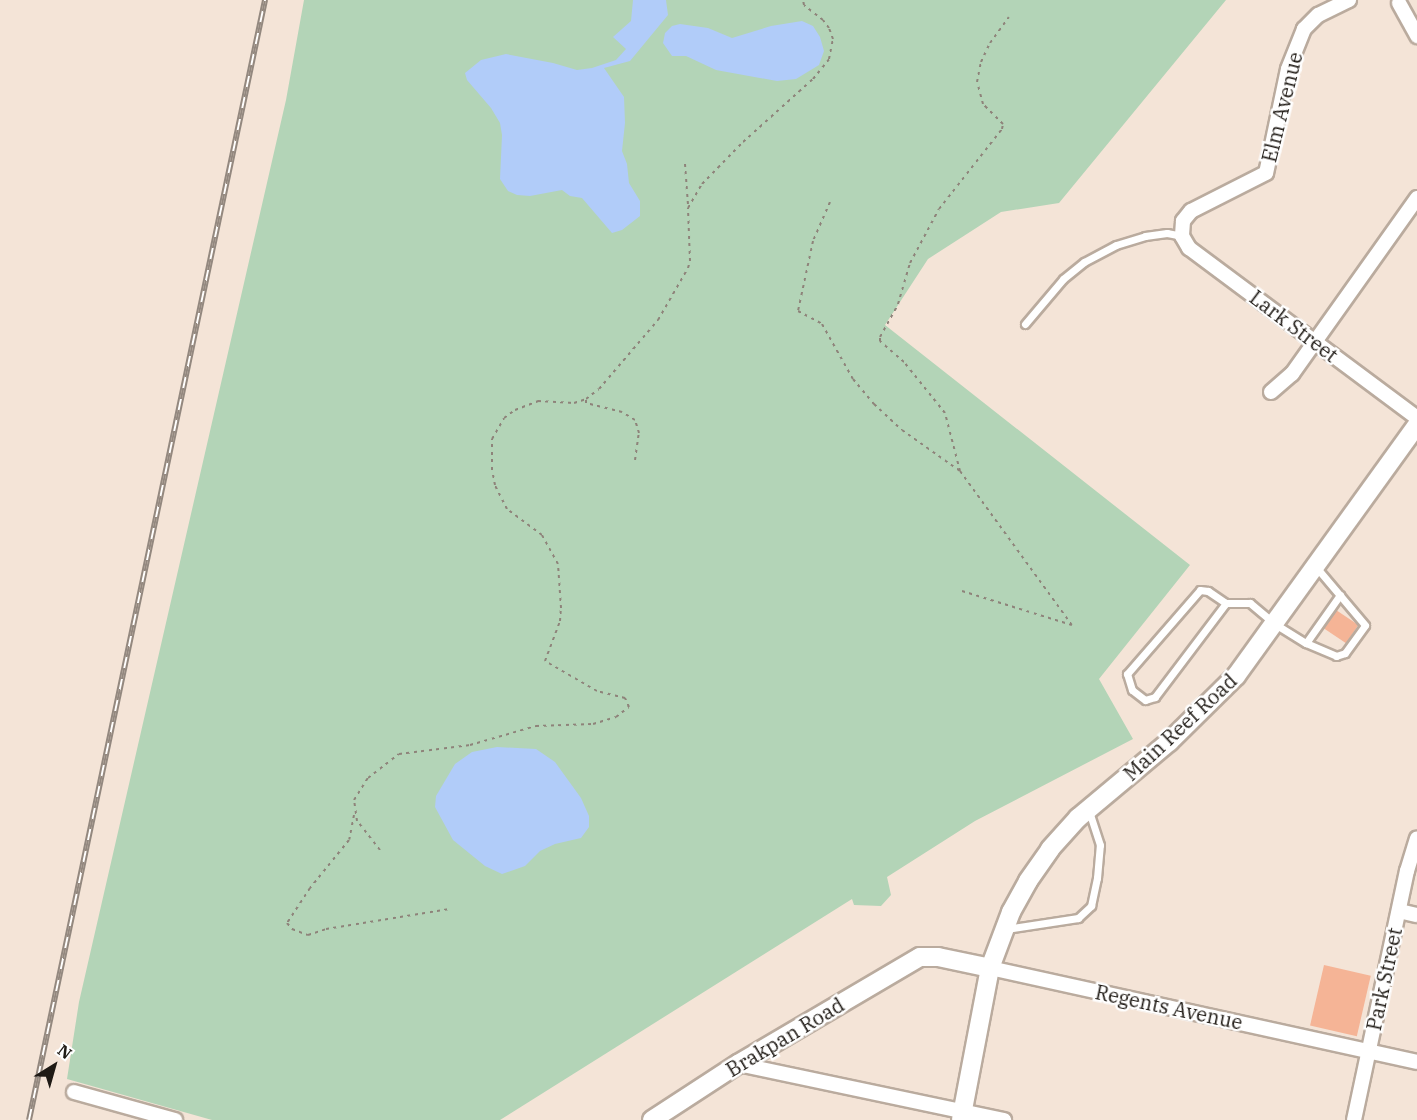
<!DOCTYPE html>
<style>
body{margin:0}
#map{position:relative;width:1417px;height:1120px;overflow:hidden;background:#f4e4d7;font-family:"IBM Plex Serif",serif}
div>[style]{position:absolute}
.green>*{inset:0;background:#b3d4b7}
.water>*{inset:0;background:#b1ccf9}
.building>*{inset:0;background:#f5b496;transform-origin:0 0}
.path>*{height:2px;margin-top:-1px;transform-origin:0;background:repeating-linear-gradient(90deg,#8e837a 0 3px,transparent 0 7.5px)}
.roads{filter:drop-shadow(2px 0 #baab9e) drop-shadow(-2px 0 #baab9e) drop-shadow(0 2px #baab9e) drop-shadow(0 -2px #baab9e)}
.lane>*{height:7px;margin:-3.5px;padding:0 3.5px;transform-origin:3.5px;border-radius:3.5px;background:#fff}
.street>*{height:14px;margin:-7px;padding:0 7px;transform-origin:7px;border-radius:7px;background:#fff}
.secondary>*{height:18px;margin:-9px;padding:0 9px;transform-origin:9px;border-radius:9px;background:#fff}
.rail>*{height:6px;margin-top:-3px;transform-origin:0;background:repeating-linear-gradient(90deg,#fff 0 11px,#93887f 0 22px);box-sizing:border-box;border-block:2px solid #93887f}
span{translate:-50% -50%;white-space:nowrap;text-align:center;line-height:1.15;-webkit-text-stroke:5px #fff;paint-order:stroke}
.street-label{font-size:20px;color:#1f1a15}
.north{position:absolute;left:24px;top:1036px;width:60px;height:60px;-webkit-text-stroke:4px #fff;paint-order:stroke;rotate:37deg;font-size:16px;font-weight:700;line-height:24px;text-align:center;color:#1f1a15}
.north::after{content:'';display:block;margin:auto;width:21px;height:27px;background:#1f1a15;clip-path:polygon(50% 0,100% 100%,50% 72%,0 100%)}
</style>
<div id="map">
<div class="green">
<i style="clip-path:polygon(304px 0,1226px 0,1059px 203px,1001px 212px,928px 259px,885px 325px,1190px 565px,1099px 679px,1133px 739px,975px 821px,887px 877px,891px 895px,881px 906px,854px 905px,852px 899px,500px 1120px,212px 1120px,67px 1079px,79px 1002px,286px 100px)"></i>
</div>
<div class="water">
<i style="clip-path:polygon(633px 0,666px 0,668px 15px,630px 61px,604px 68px,624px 97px,625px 123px,622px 151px,627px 164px,629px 183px,640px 201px,640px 216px,622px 230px,612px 233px,582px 198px,570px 196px,562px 190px,530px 196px,517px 195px,508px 191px,500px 179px,502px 135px,500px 123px,491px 108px,467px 80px,465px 73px,481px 60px,506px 54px,553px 63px,577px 70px,592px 68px,616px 60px,626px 49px,613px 37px,631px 21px)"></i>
<i style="clip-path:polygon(802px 21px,813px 26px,820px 37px,824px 51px,819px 65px,796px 79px,777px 81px,716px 70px,686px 56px,672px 56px,663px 43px,665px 33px,672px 26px,680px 24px,708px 28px,732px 38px,771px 26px)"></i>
<i style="clip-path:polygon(497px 747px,536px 749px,555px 762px,581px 798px,589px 816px,589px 827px,581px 838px,555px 844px,540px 851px,525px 866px,502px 874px,485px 866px,453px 840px,435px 807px,436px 796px,455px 764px,472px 752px)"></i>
</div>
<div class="building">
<i style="left:1336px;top:610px;width:27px;height:22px;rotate:34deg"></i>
<i style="left:1324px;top:965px;width:48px;height:62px;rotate:13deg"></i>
</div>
<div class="path">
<i style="left:685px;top:164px;width:41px;rotate:85.8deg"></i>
<i style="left:830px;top:202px;width:43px;rotate:113.6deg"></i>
<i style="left:813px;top:241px;width:72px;rotate:102.1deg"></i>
<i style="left:798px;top:311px;width:27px;rotate:28deg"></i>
<i style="left:822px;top:324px;width:63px;rotate:60.6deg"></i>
<i style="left:853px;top:379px;width:33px;rotate:50deg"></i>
<i style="left:874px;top:404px;width:38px;rotate:43deg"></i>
<i style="left:902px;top:430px;width:71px;rotate:35.3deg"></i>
<i style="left:960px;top:471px;width:190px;rotate:54deg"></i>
<i style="left:635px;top:460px;width:27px;rotate:-82deg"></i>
<i style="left:639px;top:433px;width:14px;rotate:-107deg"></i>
<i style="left:635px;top:420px;width:15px;rotate:-148deg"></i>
<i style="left:622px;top:412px;width:37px;rotate:-166deg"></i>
<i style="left:586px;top:403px;width:4px;rotate:-90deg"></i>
<i style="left:586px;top:399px;width:16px;rotate:-38deg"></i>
<i style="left:599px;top:389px;width:91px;rotate:-49.5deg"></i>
<i style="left:658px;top:320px;width:60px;rotate:-60deg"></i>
<i style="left:688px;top:268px;width:7px;rotate:-74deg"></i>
<i style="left:690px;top:261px;width:53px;rotate:-92.2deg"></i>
<i style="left:688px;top:208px;width:28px;rotate:-60deg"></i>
<i style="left:702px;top:184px;width:59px;rotate:-45.7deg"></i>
<i style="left:743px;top:142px;width:94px;rotate:-42deg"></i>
<i style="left:813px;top:79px;width:26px;rotate:-51deg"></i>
<i style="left:829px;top:59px;width:20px;rotate:-79deg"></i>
<i style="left:833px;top:39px;width:12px;rotate:-110deg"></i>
<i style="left:829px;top:28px;width:10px;rotate:-127deg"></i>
<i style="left:823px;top:20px;width:24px;rotate:-142deg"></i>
<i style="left:804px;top:5px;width:5px;rotate:-101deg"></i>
<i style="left:960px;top:471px;width:60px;rotate:-104.5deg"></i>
<i style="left:945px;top:413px;width:65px;rotate:-128.8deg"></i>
<i style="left:904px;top:362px;width:32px;rotate:-139deg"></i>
<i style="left:880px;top:341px;width:4px;rotate:-90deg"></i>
<i style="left:880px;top:337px;width:38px;rotate:-61deg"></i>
<i style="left:898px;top:304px;width:43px;rotate:-73.7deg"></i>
<i style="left:910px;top:263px;width:61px;rotate:-61.8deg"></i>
<i style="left:939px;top:209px;width:102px;rotate:-51.8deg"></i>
<i style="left:1002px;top:129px;width:5px;rotate:-79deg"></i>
<i style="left:1003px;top:124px;width:28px;rotate:-135deg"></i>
<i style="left:983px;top:104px;width:23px;rotate:-105deg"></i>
<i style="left:977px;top:82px;width:20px;rotate:-79deg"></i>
<i style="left:981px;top:62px;width:21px;rotate:-65deg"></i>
<i style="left:990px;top:43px;width:32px;rotate:-54deg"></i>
<i style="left:962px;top:591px;width:115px;rotate:17.2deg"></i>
<i style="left:354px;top:815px;width:25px;rotate:101deg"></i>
<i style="left:349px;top:840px;width:62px;rotate:129.1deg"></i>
<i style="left:310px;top:888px;width:42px;rotate:123.3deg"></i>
<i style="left:287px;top:923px;width:8px;rotate:50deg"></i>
<i style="left:292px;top:929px;width:17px;rotate:21deg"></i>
<i style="left:308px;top:935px;width:19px;rotate:-18deg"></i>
<i style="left:326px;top:929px;width:125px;rotate:-9.2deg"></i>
<i style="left:380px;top:850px;width:37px;rotate:-128deg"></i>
<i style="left:357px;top:821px;width:21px;rotate:-98deg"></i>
<i style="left:354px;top:800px;width:26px;rotate:-58deg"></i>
<i style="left:368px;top:778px;width:39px;rotate:-38deg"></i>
<i style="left:399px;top:754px;width:72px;rotate:-7.2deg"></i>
<i style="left:470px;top:745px;width:69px;rotate:-16.1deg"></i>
<i style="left:536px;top:726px;width:57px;rotate:-2deg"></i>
<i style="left:593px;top:724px;width:24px;rotate:-17deg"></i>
<i style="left:616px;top:717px;width:16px;rotate:-38deg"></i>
<i style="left:629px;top:707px;width:10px;rotate:-114deg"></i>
<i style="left:625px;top:698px;width:29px;rotate:-166deg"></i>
<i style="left:597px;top:691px;width:60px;rotate:-150deg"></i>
<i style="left:545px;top:661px;width:43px;rotate:-69.4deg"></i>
<i style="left:560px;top:621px;width:13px;rotate:-86deg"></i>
<i style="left:561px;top:608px;width:44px;rotate:-93.9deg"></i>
<i style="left:558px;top:564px;width:33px;rotate:-119deg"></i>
<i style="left:542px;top:535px;width:44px;rotate:-143.4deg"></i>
<i style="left:507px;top:509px;width:27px;rotate:-117deg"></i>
<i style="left:495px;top:485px;width:15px;rotate:-101deg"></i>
<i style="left:492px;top:470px;width:31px;rotate:-90deg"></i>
<i style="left:492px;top:439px;width:24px;rotate:-60deg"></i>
<i style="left:504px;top:418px;width:14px;rotate:-36deg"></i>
<i style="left:515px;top:410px;width:25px;rotate:-21deg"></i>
<i style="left:538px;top:401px;width:36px;rotate:3deg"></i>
<i style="left:574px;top:403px;width:13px;rotate:-18deg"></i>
</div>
<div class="roads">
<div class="lane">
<i style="left:1025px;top:324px;width:59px;rotate:-49.8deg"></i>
<i style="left:1063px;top:279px;width:27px;rotate:-39deg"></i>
<i style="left:1084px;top:262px;width:36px;rotate:-28deg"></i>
<i style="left:1116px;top:245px;width:30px;rotate:-17deg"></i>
<i style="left:1145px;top:236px;width:22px;rotate:-8deg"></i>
<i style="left:1167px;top:233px;width:15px;rotate:11deg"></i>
<i style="left:1226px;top:603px;width:118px;rotate:127.1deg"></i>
<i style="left:1155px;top:697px;width:10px;rotate:163deg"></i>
<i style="left:1145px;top:700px;width:16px;rotate:-142deg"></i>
<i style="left:1132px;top:690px;width:17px;rotate:-107deg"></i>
<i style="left:1127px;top:674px;width:111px;rotate:-49deg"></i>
<i style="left:1200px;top:590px;width:8px;rotate:7deg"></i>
<i style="left:1208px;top:591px;width:22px;rotate:34deg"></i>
<i style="left:1226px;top:603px;width:24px"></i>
<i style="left:1250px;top:603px;width:33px;rotate:40deg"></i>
<i style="left:1275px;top:624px;width:36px;rotate:32deg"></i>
<i style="left:1306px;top:643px;width:33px;rotate:23deg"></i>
<i style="left:1336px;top:656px;width:9px;rotate:-18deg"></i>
<i style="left:1345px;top:653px;width:34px;rotate:-54deg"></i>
<i style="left:1365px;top:625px;width:75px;rotate:-130.1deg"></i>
<i style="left:1306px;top:643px;width:59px;rotate:-54.7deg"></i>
<i style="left:1006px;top:929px;width:73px;rotate:-8.7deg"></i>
<i style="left:1078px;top:918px;width:18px;rotate:-43deg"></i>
<i style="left:1091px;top:906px;width:29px;rotate:-78deg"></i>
<i style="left:1097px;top:878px;width:33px;rotate:-85deg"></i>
<i style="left:1100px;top:845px;width:35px;rotate:-108deg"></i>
</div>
<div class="street">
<i style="left:1349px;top:0;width:34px;rotate:154deg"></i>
<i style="left:1318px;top:15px;width:20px;rotate:135deg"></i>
<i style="left:1304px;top:29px;width:43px;rotate:111.8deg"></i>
<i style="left:1288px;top:69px;width:106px;rotate:101.9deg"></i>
<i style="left:1266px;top:173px;width:84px;rotate:153.1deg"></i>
<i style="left:1191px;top:211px;width:13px;rotate:129deg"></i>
<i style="left:1183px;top:221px;width:15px;rotate:94deg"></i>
<i style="left:1182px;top:236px;width:14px;rotate:60deg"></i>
<i style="left:1189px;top:248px;width:284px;rotate:36.7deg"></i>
<i style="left:1399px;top:3px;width:38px;rotate:61deg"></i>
<i style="left:1271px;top:392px;width:28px;rotate:-41deg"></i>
<i style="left:1292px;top:374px;width:216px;rotate:-54.6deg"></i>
<i style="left:1399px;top:911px;width:18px;rotate:13deg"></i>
<i style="left:990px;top:968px;width:437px;rotate:12.4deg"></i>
<i style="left:738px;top:1064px;width:272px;rotate:11.9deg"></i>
<i style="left:74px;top:1092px;width:105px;rotate:15.5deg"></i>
<i style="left:1354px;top:1120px;width:255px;rotate:-78deg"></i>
<i style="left:1407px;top:871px;width:34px;rotate:-73deg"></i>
</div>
<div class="secondary">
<i style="left:652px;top:1120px;width:103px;rotate:-33.1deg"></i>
<i style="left:738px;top:1064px;width:211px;rotate:-30.5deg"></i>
<i style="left:920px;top:957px;width:18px"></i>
<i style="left:938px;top:957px;width:53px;rotate:11.9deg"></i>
<i style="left:961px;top:1120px;width:155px;rotate:-79.2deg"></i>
<i style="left:990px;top:968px;width:60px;rotate:-69.4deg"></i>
<i style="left:1011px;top:912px;width:35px;rotate:-61deg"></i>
<i style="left:1028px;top:881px;width:39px;rotate:-55deg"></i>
<i style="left:1050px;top:849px;width:42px;rotate:-47.9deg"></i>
<i style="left:1078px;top:818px;width:119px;rotate:-39.9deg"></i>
<i style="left:1169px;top:742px;width:94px;rotate:-44.6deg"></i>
<i style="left:1236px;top:676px;width:309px;rotate:-54.2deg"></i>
</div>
</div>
<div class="rail">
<i style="left:29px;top:1120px;width:1145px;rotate:-78.1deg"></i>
</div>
<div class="street-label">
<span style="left:1282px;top:107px;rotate:-76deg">Elm Avenue</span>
<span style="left:1294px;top:326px;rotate:37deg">Lark Street</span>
<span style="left:1180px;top:727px;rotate:-43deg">Main Reef Road</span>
<span style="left:1384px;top:979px;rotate:-78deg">Park Street</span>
<span style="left:1169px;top:1007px;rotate:12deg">Regents Avenue</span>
<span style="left:785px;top:1037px;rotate:-31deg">Brakpan Road</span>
</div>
<div class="north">N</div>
</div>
